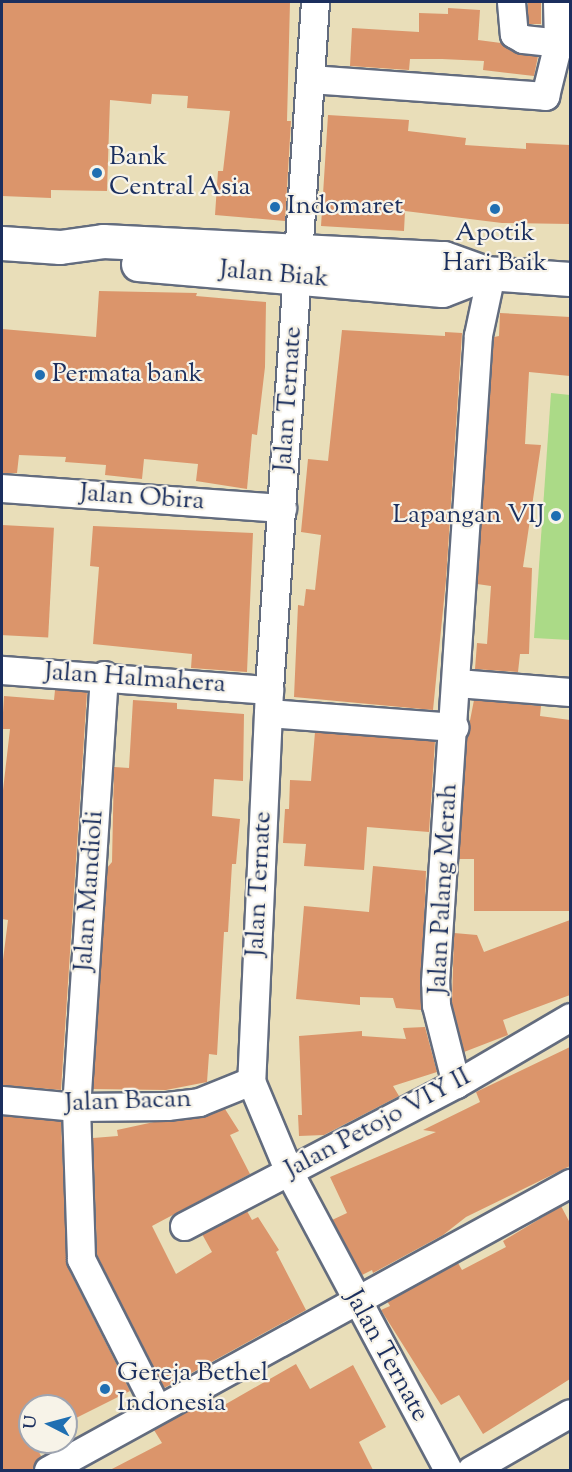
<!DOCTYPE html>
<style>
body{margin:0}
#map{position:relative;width:572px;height:1472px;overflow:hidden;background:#e9deb9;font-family:"Sorts Mill Goudy",serif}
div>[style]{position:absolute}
.green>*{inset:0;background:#abda87}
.building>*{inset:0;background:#db956b;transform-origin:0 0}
.roads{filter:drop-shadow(2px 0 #636c7e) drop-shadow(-2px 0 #636c7e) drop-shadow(0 2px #636c7e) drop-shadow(0 -2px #636c7e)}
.minor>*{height:27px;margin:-13.5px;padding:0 13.5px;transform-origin:13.5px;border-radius:13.5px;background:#fff}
.secondary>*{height:33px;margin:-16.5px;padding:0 16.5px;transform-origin:16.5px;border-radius:16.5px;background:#fff}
.dots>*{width:16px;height:16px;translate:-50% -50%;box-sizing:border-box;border:3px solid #f7f3e8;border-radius:50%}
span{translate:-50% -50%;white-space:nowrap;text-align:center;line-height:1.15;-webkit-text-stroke:4.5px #f7f3e8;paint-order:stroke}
.poi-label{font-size:26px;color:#1b2f5e}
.left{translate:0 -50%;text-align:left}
.right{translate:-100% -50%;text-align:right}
.street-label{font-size:26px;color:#1b2f5e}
.frame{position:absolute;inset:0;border:3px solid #1b2f5e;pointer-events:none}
.north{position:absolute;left:18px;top:1394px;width:60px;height:60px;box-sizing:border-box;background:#f7f3e8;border:2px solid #9fa5b1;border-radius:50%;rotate:276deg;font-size:16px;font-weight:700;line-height:24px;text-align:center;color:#1b2f5e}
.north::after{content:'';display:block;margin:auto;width:21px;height:27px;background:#1f6fb2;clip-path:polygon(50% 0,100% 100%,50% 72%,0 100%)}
</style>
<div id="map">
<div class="green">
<i style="clip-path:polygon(551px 393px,570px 395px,570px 640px,534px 638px)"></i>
</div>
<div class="building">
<i style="clip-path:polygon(2px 2px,290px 2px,287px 121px,291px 121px,285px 221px,215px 215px,218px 171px,223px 171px,230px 111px,187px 108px,188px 96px,152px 94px,151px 104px,110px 100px,107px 191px,51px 190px,51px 198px,2px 196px)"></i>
<i style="left:528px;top:2px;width:13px;height:22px"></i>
<i style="clip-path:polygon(448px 8px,480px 10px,478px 40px,501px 43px,516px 53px,538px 56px,534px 76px,483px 70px,484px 61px,442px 59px,410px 59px,409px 70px,350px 66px,352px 28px,419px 32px,419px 13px,448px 14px)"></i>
<i style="clip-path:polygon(328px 115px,409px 120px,408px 131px,466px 138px,465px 145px,526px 149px,526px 143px,570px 145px,570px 224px,502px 223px,405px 211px,404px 231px,321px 226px)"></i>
<i style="clip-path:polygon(99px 291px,197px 293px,196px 296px,266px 302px,265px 367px,257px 435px,252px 434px,247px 489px,196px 481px,198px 464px,144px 459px,142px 479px,105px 475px,106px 465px,65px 462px,66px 457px,19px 455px,17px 473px,2px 473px,2px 329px,96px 337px)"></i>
<i style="clip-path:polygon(500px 313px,570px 317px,570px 376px,529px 372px,525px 444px,541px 445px,523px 567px,532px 568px,529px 654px,520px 654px,518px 672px,475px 669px,477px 643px,487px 644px,491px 586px,477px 584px,494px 337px,499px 336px)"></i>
<i style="clip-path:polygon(342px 330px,445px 336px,445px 332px,462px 333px,446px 580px,433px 710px,294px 697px,298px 605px,304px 606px,306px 589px,315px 590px,321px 535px,301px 532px,308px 459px,328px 461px)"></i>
<i style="left:2px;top:525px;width:52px;height:110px;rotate:3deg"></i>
<i style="clip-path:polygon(93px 526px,253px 533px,247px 672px,191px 668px,192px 654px,93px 644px,99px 567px,90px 566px)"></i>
<i style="clip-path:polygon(55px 690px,87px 692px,61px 1090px,2px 1085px,2px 968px,8px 920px,2px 919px,2px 799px,10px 729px,2px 729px,4px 696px,54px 700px)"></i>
<i style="clip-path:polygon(133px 700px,177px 703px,177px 709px,244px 714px,243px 781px,214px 779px,212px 816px,240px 819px,236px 864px,232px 864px,228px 932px,224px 932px,217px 1055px,209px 1054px,207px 1082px,166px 1090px,93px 1089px,107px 868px,112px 862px,114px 767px,129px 768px)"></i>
<i style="clip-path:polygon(474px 700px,541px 706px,540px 716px,570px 720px,570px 911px,474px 911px,474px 859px,459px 859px,467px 736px)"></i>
<i style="clip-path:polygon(315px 732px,435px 741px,429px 832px,367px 827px,364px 870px,304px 866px,306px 844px,283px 843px,285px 809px,289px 809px,290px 780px,311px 781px)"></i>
<i style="clip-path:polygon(373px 866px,426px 871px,421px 1010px,396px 1008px,393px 998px,360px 997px,360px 1005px,296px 999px,304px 906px,369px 912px)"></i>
<i style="clip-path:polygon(570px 920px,570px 995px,503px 1020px,508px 1035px,464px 1052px,452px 1003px,454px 933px,477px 935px,484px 952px)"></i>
<i style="clip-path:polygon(425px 1027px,437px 1072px,393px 1086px,399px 1096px,324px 1135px,299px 1136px,298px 1115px,302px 1115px,299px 1036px,362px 1031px,362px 1036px,406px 1039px,403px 1028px)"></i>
<i style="clip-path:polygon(570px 1047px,570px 1166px,466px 1217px,443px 1235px,373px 1273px,372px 1270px,362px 1275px,332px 1220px,347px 1213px,330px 1177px,436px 1132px,423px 1130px,480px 1102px,476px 1092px)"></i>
<i style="clip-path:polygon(225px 1109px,239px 1131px,230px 1135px,250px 1174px,152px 1226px,176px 1274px,212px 1252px,202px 1234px,247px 1211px,252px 1220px,258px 1217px,279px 1250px,276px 1252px,306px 1310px,164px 1388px,97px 1255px,93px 1138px,118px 1136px,117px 1130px,154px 1122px,201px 1118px)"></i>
<i style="clip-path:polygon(2px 1116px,61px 1121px,67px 1266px,130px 1391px,66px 1423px,66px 1406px,30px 1406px,30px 1414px,22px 1419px,30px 1442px,34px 1442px,41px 1456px,32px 1470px,2px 1470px)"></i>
<i style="clip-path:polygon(561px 1206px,570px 1223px,570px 1379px,483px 1434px,459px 1395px,441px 1405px,381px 1310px,390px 1306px,387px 1301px,458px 1263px,462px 1270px,506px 1247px,503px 1241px)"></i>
<i style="clip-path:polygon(296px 1364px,310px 1389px,353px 1365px,386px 1427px,359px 1442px,373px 1470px,110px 1470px,162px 1443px,154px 1430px,213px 1397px,219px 1408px)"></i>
</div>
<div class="roads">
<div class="minor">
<i style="left:315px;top:2px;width:690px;rotate:93.83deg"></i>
<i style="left:269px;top:690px;width:391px;rotate:92.6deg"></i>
<i style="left:251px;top:1081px;width:99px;rotate:67.3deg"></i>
<i style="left:289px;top:1172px;width:338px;rotate:61.9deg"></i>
<i style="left:511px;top:2px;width:32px;rotate:85deg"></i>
<i style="left:514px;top:34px;width:10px;rotate:29deg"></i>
<i style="left:523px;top:39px;width:47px;rotate:6.1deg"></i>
<i style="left:310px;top:79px;width:236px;rotate:4.1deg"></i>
<i style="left:545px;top:96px;width:55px;rotate:-76.2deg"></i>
<i style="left:558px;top:43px;width:41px;rotate:-91.4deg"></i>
<i style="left:2px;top:488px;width:281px;rotate:4.1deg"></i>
<i style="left:2px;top:670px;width:268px;rotate:4.3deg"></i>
<i style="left:104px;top:675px;width:433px;rotate:93.7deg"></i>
<i style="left:76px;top:1107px;width:152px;rotate:88.1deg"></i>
<i style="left:81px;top:1259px;width:159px;rotate:63.1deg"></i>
<i style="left:457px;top:683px;width:113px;rotate:4.6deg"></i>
<i style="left:268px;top:713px;width:187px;rotate:4.3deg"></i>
<i style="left:456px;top:1084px;width:81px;rotate:-104.2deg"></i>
<i style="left:436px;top:1005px;width:23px;rotate:-92deg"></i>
<i style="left:435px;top:982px;width:648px;rotate:-86.2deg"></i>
<i style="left:478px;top:335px;width:62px;rotate:-78deg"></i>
<i style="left:2px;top:1100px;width:74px;rotate:5.4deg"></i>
<i style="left:76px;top:1107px;width:91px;rotate:-0.6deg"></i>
<i style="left:167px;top:1106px;width:32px;rotate:-7deg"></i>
<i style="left:199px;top:1102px;width:56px;rotate:-22deg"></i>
<i style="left:184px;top:1226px;width:307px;rotate:-27.6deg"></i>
<i style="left:456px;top:1084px;width:132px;rotate:-30.4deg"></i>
<i style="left:48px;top:1470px;width:596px;rotate:-28.8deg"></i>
<i style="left:471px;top:1470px;width:114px;rotate:-29.9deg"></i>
</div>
<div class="secondary">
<i style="left:2px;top:243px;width:58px;rotate:3.9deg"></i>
<i style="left:60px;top:247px;width:43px;rotate:-7.9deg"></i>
<i style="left:103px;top:241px;width:341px;rotate:2.9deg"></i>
<i style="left:444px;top:258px;width:45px;rotate:19.7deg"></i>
<i style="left:486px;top:273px;width:84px;rotate:4.1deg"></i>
<i style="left:138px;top:264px;width:305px;rotate:4.9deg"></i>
<i style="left:442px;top:290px;width:47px;rotate:-21.1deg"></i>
</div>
</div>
<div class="dots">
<i style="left:97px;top:173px;background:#1f6fb2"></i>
<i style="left:275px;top:207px;background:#1f6fb2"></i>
<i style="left:495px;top:209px;background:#1f6fb2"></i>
<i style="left:40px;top:375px;background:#1f6fb2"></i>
<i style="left:556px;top:516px;background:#1f6fb2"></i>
<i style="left:105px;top:1389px;background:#1f6fb2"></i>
</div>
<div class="poi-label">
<span class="left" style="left:109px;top:173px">Bank<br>Central Asia</span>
<span class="left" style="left:287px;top:207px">Indomaret</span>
<span style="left:495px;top:249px">Apotik<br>Hari Baik</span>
<span class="left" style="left:52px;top:375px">Permata bank</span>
<span class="right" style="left:544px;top:516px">Lapangan VIJ</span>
<span class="left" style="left:117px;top:1389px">Gereja Bethel<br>Indonesia</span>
</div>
<div class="street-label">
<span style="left:274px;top:275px;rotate:5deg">Jalan Biak</span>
<span style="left:289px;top:399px;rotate:-86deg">Jalan Ternate</span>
<span style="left:142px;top:498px;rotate:4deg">Jalan Obira</span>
<span style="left:135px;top:679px;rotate:4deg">Jalan Halmahera</span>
<span style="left:260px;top:884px;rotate:-87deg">Jalan Ternate</span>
<span style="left:444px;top:889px;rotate:-87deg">Jalan Palang Merah</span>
<span style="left:90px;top:891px;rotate:-86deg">Jalan Mandioli</span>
<span style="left:128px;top:1102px;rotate:-2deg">Jalan Bacan</span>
<span style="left:378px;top:1124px;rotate:-28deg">Jalan Petojo VIY II</span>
<span style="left:386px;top:1356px;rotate:61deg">Jalan Ternate</span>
</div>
<div class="frame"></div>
<div class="north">U</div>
</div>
